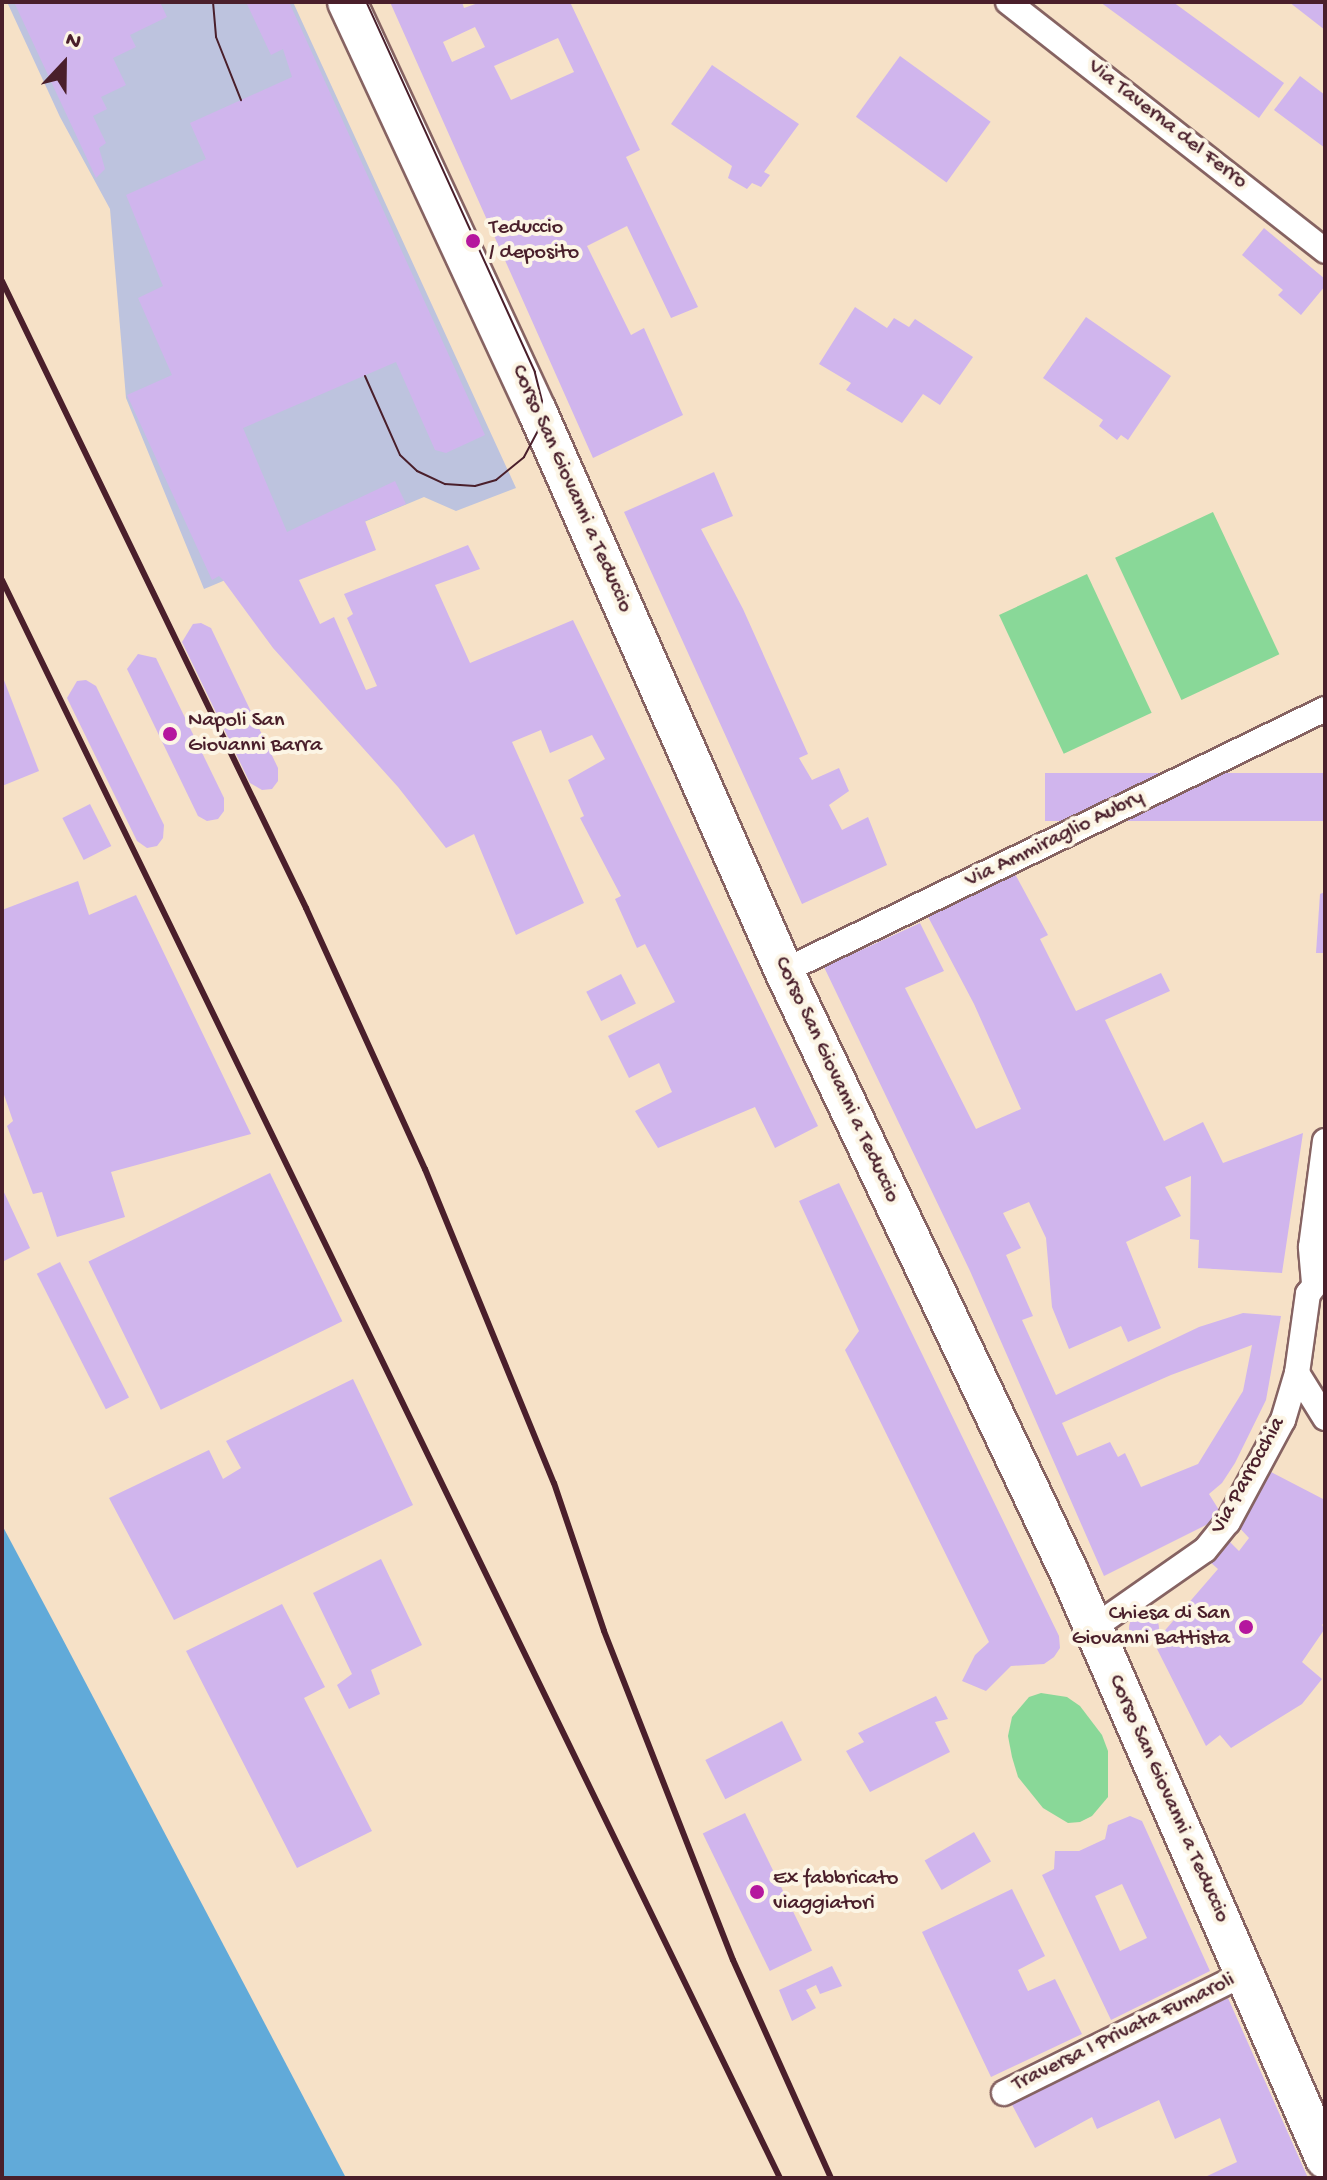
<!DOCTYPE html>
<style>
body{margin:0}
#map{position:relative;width:1327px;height:2180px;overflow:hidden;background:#f6e1c7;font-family:"Gochi Hand",sans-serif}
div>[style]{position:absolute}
.industrial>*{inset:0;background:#bdc3de}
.green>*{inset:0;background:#89d898;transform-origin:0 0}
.water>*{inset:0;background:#61aad9}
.building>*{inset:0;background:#d0b5ed;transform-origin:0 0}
.round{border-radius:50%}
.roads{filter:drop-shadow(2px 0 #866362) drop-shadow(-2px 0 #866362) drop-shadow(0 2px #866362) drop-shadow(0 -2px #866362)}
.street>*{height:24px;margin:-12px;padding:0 12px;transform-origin:12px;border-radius:12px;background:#fff}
.primary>*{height:38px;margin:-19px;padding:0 19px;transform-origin:19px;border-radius:19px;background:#fff}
.tram>*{height:2px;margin:-1px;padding:0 1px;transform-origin:1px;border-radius:1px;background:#4a1f2b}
.rail>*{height:6px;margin:-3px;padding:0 3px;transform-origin:3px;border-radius:3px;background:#4a1f2b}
.dots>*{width:22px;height:22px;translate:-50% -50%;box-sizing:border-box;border:4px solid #fcf5e5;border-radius:50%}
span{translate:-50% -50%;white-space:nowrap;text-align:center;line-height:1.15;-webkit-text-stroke:8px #fcf5e5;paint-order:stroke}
.street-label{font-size:22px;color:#4a1f2b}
.poi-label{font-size:22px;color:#4a1f2b}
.left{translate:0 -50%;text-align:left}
.right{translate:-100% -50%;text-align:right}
.frame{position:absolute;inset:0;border:4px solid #4a1f2b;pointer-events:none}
.north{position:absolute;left:24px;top:24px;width:80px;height:80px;-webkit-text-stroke:6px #fcf5e5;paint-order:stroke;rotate:22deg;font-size:22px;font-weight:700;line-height:32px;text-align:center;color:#4a1f2b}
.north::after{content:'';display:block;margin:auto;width:28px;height:36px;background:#4a1f2b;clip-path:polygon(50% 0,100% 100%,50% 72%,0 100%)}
</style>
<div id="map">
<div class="industrial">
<i style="clip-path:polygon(7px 2px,293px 2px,516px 488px,456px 511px,424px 497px,204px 589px,126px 398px,110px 209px,60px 117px)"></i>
</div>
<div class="green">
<i style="left:1213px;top:512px;width:157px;height:108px;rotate:65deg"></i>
<i style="left:1087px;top:574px;width:153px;height:97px;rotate:65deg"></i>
<i style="clip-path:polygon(1041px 1693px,1067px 1697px,1080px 1706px,1102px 1735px,1108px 1751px,1108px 1797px,1092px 1816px,1080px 1822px,1068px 1823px,1043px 1808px,1018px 1777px,1012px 1757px,1008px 1736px,1012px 1717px,1029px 1697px)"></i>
</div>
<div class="water">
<i style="clip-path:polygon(2px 1525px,60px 1634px,346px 2178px,2px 2178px)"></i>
</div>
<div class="building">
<i style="clip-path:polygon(14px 2px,160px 2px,167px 17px,130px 35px,136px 47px,113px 58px,126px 85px,101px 97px,107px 109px,93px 116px,106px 143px,99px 148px,105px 169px,96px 178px)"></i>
<i style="clip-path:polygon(246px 2px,289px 2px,485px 435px,446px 453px,435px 450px,396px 362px,243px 428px,287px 532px,395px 481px,406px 504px,365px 521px,376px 550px,299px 580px,320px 624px,334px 617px,366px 690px,377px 686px,347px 618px,353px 614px,344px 594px,468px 545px,480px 569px,435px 585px,470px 663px,573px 620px,818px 1126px,775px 1148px,755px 1107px,658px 1148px,635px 1111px,672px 1092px,659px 1063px,629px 1078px,608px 1036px,675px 1002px,645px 944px,637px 948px,615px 899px,621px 896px,580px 818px,584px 816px,568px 780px,605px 759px,592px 735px,550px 753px,541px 730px,512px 742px,584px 903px,516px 935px,474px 834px,446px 848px,398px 787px,273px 648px,223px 580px,219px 576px,212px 580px,127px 395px,172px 375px,138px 298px,163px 286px,126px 195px,206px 159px,190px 123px,292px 77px,283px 49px,271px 55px)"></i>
<i style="clip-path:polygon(evenodd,390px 2px,462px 2px,464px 8px,481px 2px,570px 2px,640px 150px,626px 157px,698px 307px,671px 318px,627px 226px,587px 246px,631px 335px,644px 328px,683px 415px,593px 458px,390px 2px,475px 27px,485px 47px,452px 62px,443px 42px,475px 27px,390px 2px,558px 38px,574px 72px,511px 100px,494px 66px,558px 38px)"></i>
<i style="clip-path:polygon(1100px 2px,1173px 2px,1284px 83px,1259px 118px)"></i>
<i style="clip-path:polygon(1289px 2px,1325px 2px,1325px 30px)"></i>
<i style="left:900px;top:56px;width:112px;height:75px;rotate:36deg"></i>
<i style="clip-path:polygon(712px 65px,799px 124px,764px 172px,770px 175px,761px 187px,752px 183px,747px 189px,728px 178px,732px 166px,671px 124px)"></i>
<i style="clip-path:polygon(1300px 76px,1325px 95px,1325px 148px,1274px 110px)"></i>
<i style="clip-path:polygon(1264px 228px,1325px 279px,1325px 286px,1301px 315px,1278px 295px,1283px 290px,1242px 255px)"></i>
<i style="clip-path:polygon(855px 307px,887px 328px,894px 318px,909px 327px,915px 319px,973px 357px,940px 405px,923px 394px,902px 423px,846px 390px,851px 383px,819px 364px)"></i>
<i style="clip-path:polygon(1086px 317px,1171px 376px,1128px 440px,1121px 435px,1117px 440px,1099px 426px,1103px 420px,1043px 378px)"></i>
<i style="clip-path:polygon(714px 472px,733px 516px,701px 529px,743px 609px,808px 754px,799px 758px,812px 780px,839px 768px,849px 791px,829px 805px,842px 830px,868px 817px,887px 865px,802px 904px,624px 512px)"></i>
<i style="clip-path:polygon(201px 623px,211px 628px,278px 768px,278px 781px,272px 789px,262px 790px,250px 783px,182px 642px,193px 624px)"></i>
<i style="clip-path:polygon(138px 654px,156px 658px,224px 798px,224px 811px,218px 819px,207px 821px,198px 816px,127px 669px)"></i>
<i style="clip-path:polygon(2px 675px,39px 771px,2px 786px)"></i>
<i style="clip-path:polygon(86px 680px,96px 686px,164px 825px,163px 838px,157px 846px,147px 848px,137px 841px,67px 698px,77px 681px)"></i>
<i style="left:1325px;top:773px;width:48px;height:280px;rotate:90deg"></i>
<i style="left:90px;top:804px;width:47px;height:31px;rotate:63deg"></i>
<i style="clip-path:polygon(evenodd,1014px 872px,1048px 935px,1040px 939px,1076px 1011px,1161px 973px,1170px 991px,1105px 1020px,1164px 1141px,1203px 1122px,1223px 1163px,1303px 1133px,1282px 1273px,1198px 1268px,1199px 1240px,1190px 1239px,1191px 1176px,1165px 1187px,1181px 1216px,1126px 1242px,1161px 1328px,1128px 1342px,1121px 1326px,1069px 1349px,1052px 1307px,1046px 1238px,1029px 1202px,1003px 1213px,1021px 1248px,1006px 1255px,1033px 1316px,1022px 1320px,1056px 1395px,1199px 1327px,1243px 1313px,1281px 1316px,1266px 1400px,1235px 1463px,1222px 1483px,1209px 1494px,1219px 1510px,1216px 1520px,1104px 1576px,970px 1271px,824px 967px,920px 923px,944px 971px,905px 988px,976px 1129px,1021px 1109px,974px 1004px,926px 913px,1014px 872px,1252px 1345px,1243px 1391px,1198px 1464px,1141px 1487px,1125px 1453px,1118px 1457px,1110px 1442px,1077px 1456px,1062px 1423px,1171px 1375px,1252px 1345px)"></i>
<i style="clip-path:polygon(78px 881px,89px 915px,136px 895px,251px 1134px,111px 1172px,125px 1217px,57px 1237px,42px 1192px,33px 1194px,7px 1126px,13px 1121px,2px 1089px,2px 910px)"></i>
<i style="clip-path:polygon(1325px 892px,1325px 953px,1316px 953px,1320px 894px)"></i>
<i style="left:621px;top:974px;width:33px;height:39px;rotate:63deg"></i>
<i style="left:270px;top:1173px;width:165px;height:202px;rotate:64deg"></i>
<i style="clip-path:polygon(839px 1183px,1059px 1636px,1060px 1648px,1054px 1657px,1044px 1664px,1011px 1666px,986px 1691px,962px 1681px,975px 1655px,989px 1642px,845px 1350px,859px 1331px,799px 1201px)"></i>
<i style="clip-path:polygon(2px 1188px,30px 1248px,2px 1262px)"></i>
<i style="left:60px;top:1262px;width:152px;height:26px;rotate:63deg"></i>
<i style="clip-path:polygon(353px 1379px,413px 1505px,174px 1620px,109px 1498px,209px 1450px,223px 1479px,241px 1468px,226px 1441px)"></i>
<i style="clip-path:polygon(1265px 1469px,1325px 1500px,1325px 1626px,1322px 1624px,1324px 1630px,1302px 1662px,1322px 1679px,1302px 1704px,1231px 1748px,1220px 1735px,1206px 1746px,1154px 1643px,1218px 1569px,1210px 1562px,1211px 1550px,1229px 1541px,1239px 1551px,1249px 1538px,1235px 1523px)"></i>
<i style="clip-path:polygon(381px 1559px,422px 1645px,371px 1670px,380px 1694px,349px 1709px,337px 1685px,352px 1674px,313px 1593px)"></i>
<i style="clip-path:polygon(282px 1604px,325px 1687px,304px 1698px,372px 1831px,297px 1868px,186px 1651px)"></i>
<i class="round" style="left:1129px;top:1613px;width:30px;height:30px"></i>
<i style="clip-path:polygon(936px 1696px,948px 1719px,935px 1722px,950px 1752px,870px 1792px,846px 1751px,864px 1742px,858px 1733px)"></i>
<i style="left:782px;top:1721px;width:44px;height:86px;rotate:63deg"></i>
<i style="left:745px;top:1813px;width:153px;height:47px;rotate:64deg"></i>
<i style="clip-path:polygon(evenodd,1130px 1816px,1142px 1821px,1210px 1971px,1111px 2020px,1042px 1875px,1054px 1869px,1055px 1851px,1079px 1851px,1105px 1839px,1108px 1825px,1130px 1816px,1122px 1884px,1147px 1938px,1120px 1951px,1095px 1896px,1122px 1884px)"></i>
<i style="left:974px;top:1832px;width:34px;height:57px;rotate:60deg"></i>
<i style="clip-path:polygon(1012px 1889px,1045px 1956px,1018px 1970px,1028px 1991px,1055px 1979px,1082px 2034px,991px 2077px,922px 1932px)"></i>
<i style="clip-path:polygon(832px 1966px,842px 1986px,820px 1994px,816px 1985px,806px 1990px,816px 2008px,792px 2021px,779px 1990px)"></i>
<i style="clip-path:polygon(1228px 1998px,1308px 2178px,1203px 2178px,1237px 2162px,1220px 2118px,1175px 2139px,1159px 2100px,1097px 2129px,1092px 2117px,1035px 2148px,1010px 2101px)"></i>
</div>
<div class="roads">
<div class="street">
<i style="left:1008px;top:2px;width:403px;rotate:38.1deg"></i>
<i style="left:784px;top:971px;width:601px;rotate:-25.84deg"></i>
<i style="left:1314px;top:1283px;width:36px;rotate:-95deg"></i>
<i style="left:1311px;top:1247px;width:107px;rotate:-82.5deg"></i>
<i style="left:1297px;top:1373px;width:53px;rotate:58.1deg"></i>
<i style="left:1093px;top:1628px;width:136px;rotate:-34.9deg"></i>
<i style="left:1205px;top:1550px;width:36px;rotate:-51deg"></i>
<i style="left:1228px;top:1522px;width:116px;rotate:-61.7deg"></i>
<i style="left:1283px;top:1420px;width:49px;rotate:-73.4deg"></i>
<i style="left:1297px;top:1373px;width:80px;rotate:-82.1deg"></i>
<i style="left:1308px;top:1294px;width:28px;rotate:-52deg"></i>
<i style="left:1004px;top:2093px;width:268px;rotate:-26.4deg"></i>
</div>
<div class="primary">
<i style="left:347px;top:2px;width:451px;rotate:65.1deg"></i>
<i style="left:537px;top:411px;width:612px;rotate:66.2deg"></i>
<i style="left:784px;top:971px;width:667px;rotate:64.63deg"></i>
<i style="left:1070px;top:1574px;width:638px;rotate:66.45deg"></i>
</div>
</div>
<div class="tram">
<i style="left:213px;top:2px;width:35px;rotate:85deg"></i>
<i style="left:216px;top:37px;width:68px;rotate:68.4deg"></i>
<i style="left:365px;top:376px;width:86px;rotate:66.1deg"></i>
<i style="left:400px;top:455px;width:23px;rotate:43deg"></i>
<i style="left:417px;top:471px;width:31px;rotate:25deg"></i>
<i style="left:445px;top:484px;width:30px;rotate:4deg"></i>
<i style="left:475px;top:486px;width:22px;rotate:-16deg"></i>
<i style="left:496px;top:480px;width:36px;rotate:-39deg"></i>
<i style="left:524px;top:457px;width:32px;rotate:-62deg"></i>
<i style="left:539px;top:429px;width:28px;rotate:-84deg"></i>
<i style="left:542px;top:401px;width:30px;rotate:-104deg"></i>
<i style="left:535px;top:372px;width:407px;rotate:-114.5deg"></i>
</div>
<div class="rail">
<i style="left:2px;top:281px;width:697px;rotate:64.13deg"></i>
<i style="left:306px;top:908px;width:287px;rotate:65.5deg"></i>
<i style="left:425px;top:1169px;width:339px;rotate:67.7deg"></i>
<i style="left:554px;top:1483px;width:156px;rotate:71.3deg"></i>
<i style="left:604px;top:1631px;width:353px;rotate:68.6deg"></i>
<i style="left:733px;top:1960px;width:239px;rotate:65.8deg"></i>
<i style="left:2px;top:580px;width:1777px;rotate:64.04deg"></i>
</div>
<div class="dots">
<i style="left:473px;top:241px;background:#b5179e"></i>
<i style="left:170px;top:734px;background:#b5179e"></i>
<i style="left:1246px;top:1627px;background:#b5179e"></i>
<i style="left:757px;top:1892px;background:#b5179e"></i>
</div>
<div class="street-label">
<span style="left:1167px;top:125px;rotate:38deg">Via Taverna del Ferro</span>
<span style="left:571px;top:489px;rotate:66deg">Corso San Giovanni a Teduccio</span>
<span style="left:1055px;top:840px;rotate:-26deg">Via Ammiraglio Aubry</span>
<span style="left:836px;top:1080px;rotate:65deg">Corso San Giovanni a Teduccio</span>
<span style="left:1249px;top:1476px;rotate:-61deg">Via Parrocchia</span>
<span style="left:1168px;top:1799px;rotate:66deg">Corso San Giovanni a Teduccio</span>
<span style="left:1124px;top:2033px;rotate:-26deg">Traversa I Privata Fumaroli</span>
</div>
<div class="poi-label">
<span class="left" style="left:489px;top:241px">Teduccio<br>/ deposito</span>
<span class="left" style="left:188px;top:734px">Napoli San<br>Giovanni Barra</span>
<span class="right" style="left:1230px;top:1627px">Chiesa di San<br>Giovanni Battista</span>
<span class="left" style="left:773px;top:1892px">Ex fabbricato<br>viaggiatori</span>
</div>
<div class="frame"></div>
<div class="north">N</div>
</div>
